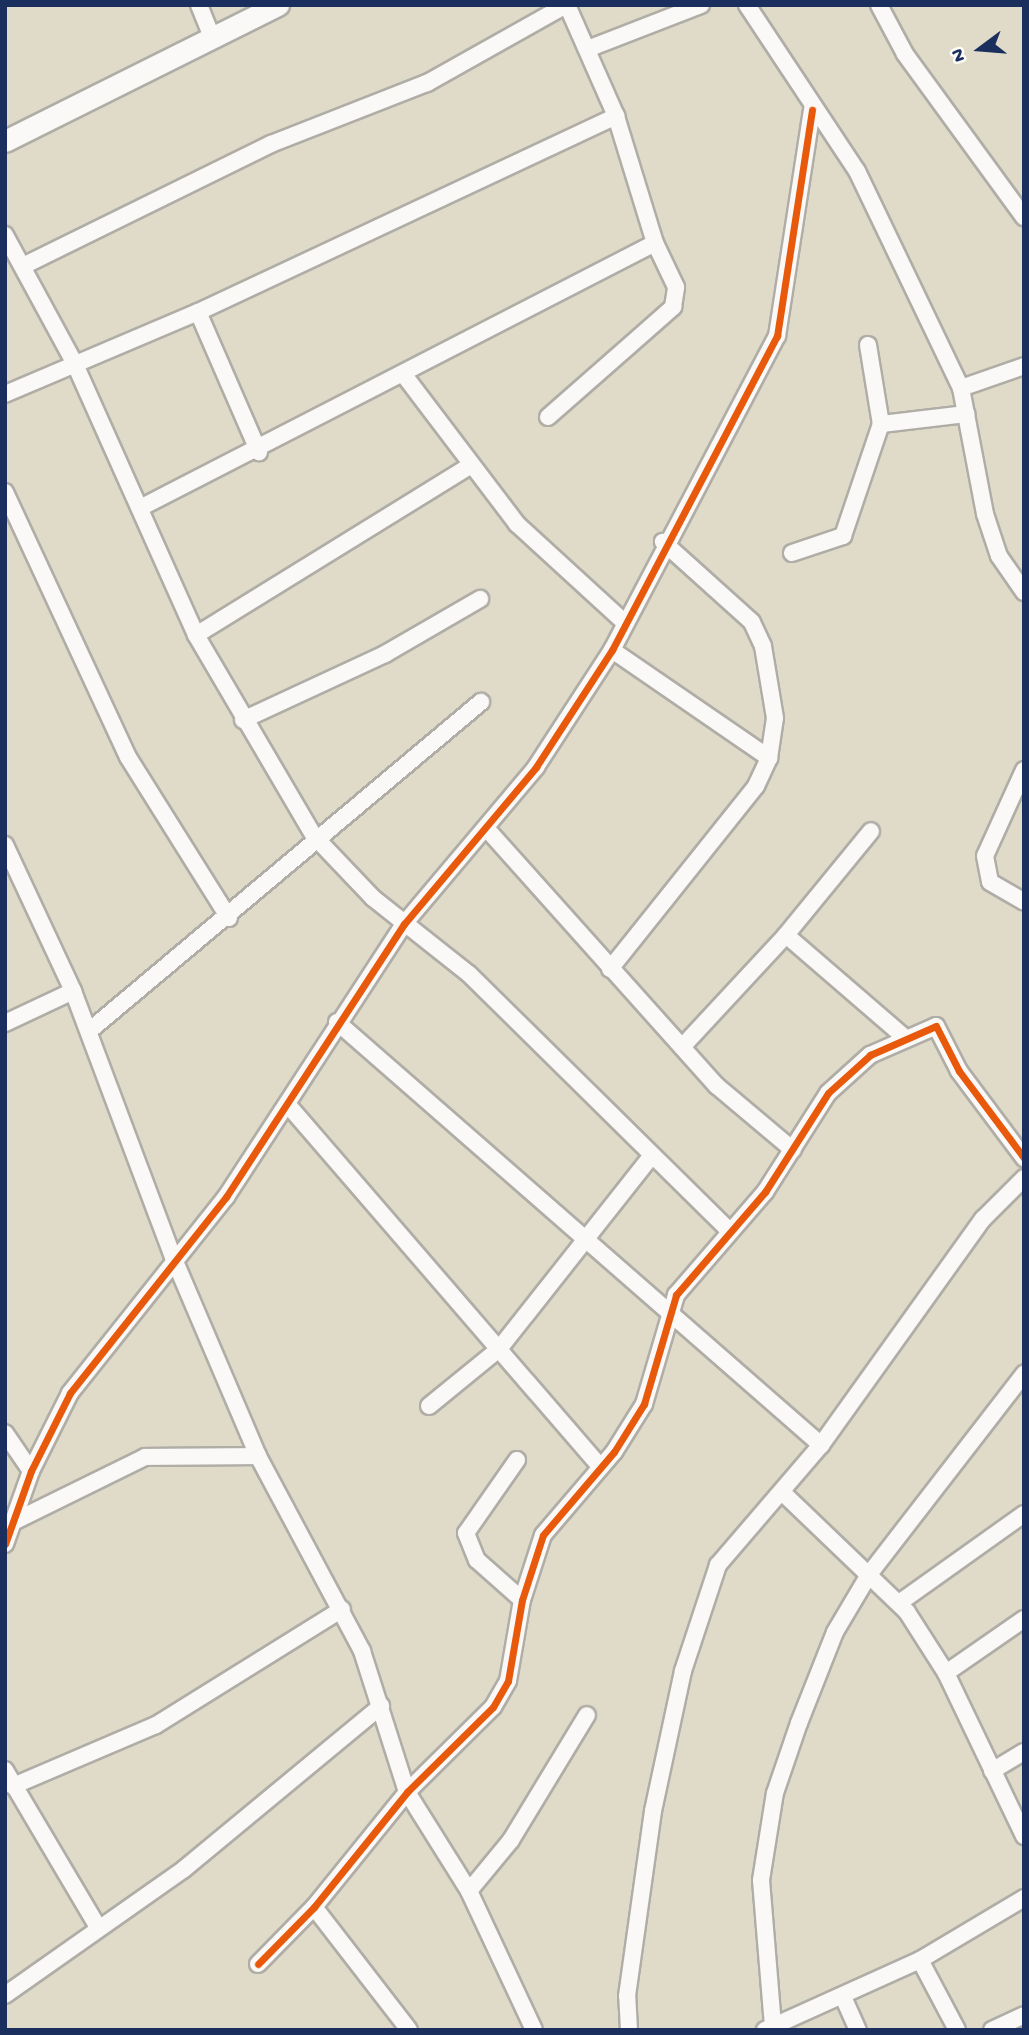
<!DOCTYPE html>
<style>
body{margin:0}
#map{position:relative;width:1029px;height:2035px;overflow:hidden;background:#e0dac8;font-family:"Gochi Hand",sans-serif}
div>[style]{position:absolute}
.roads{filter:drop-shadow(2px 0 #afada6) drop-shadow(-2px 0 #afada6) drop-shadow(0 2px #afada6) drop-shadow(0 -2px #afada6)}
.minor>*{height:16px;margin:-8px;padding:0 8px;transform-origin:8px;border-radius:8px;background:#faf9f7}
.tertiary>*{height:21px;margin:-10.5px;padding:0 10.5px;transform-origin:10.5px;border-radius:10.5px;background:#faf9f7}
.cycleway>*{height:7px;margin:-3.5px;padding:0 3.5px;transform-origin:3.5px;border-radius:3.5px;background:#e8590c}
span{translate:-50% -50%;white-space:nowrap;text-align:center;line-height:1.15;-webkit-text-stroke:7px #fdfcf7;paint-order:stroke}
.frame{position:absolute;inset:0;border:7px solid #1b2f5e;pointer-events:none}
.north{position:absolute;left:945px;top:14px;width:70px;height:70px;-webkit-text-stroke:5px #fdfcf7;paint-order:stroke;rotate:254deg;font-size:19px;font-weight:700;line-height:28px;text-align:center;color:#1b2f5e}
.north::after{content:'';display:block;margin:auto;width:24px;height:32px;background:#1b2f5e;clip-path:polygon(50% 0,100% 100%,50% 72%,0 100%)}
</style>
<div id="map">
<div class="roads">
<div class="minor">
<i style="left:199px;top:5px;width:35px;rotate:68deg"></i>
<i style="left:747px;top:5px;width:199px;rotate:56.5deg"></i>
<i style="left:857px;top:171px;width:241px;rotate:64.4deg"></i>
<i style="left:961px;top:388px;width:128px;rotate:79.2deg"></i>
<i style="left:985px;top:514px;width:44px;rotate:71.6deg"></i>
<i style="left:999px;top:556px;width:44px;rotate:55.2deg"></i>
<i style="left:879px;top:5px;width:55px;rotate:62deg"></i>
<i style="left:905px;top:54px;width:202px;rotate:53.9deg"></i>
<i style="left:590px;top:48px;width:119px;rotate:-21.2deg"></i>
<i style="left:5px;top:235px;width:145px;rotate:61.5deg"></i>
<i style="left:74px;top:362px;width:299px;rotate:65.9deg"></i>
<i style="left:196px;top:635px;width:233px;rotate:59.6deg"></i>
<i style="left:314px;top:836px;width:86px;rotate:46.4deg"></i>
<i style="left:373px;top:898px;width:122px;rotate:38.4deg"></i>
<i style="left:469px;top:974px;width:366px;rotate:44.6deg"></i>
<i style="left:25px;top:265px;width:274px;rotate:-26.2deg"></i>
<i style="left:271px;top:144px;width:168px;rotate:-21.4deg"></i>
<i style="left:427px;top:83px;width:159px;rotate:-29.3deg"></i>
<i style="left:198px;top:312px;width:153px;rotate:66.5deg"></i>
<i style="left:868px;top:345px;width:80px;rotate:80.7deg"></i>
<i style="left:404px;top:375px;width:187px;rotate:52.8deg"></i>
<i style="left:517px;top:524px;width:147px;rotate:42.5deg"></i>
<i style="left:961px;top:388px;width:67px;rotate:-19.2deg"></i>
<i style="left:5px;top:394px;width:210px;rotate:-23deg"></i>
<i style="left:198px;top:312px;width:462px;rotate:-25.1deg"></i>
<i style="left:548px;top:417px;width:167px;rotate:-41.3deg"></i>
<i style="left:673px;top:307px;width:20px;rotate:-81deg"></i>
<i style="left:676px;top:287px;width:49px;rotate:-115.5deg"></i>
<i style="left:5px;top:492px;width:292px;rotate:65.1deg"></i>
<i style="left:128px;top:757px;width:190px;rotate:57.9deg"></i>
<i style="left:140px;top:508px;width:579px;rotate:-27.23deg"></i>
<i style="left:655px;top:243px;width:133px;rotate:-107.1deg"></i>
<i style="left:616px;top:116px;width:121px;rotate:-113.8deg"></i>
<i style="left:792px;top:553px;width:54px;rotate:-18.4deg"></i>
<i style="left:843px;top:536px;width:118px;rotate:-71.3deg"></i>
<i style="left:881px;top:424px;width:86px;rotate:-6.7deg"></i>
<i style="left:196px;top:635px;width:320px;rotate:-31.7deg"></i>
<i style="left:612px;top:650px;width:191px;rotate:34.5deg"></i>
<i style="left:243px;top:720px;width:157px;rotate:-24.9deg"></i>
<i style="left:385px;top:654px;width:110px;rotate:-30.1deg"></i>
<i style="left:1024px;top:770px;width:94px;rotate:114.4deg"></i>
<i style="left:985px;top:856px;width:26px;rotate:79deg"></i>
<i style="left:990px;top:882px;width:39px;rotate:30deg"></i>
<i style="left:486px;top:828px;width:346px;rotate:48.2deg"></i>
<i style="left:717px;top:1086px;width:99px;rotate:40.1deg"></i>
<i style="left:5px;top:845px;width:161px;rotate:65deg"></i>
<i style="left:73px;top:991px;width:286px;rotate:69.4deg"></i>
<i style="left:174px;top:1259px;width:214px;rotate:66.9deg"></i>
<i style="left:258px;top:1456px;width:221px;rotate:61.9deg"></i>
<i style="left:362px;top:1651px;width:148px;rotate:72.3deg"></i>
<i style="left:407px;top:1792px;width:117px;rotate:57.9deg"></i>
<i style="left:469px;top:1891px;width:153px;rotate:64.9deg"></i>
<i style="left:786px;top:935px;width:134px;rotate:-50.7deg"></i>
<i style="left:610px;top:969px;width:234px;rotate:-51.4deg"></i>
<i style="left:756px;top:786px;width:31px;rotate:-65deg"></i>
<i style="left:769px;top:758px;width:40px;rotate:-81.5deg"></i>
<i style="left:775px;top:718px;width:73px;rotate:-99.5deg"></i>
<i style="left:763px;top:646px;width:26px;rotate:-115deg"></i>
<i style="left:752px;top:622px;width:120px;rotate:-138deg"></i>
<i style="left:337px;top:1022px;width:643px;rotate:41.15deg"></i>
<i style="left:5px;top:1023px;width:75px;rotate:-25.2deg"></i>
<i style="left:89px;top:1031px;width:512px;rotate:-40.01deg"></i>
<i style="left:682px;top:1047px;width:153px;rotate:-47.1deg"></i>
<i style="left:786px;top:935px;width:155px;rotate:40.8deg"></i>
<i style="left:288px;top:1105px;width:478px;rotate:49.2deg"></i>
<i style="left:429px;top:1406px;width:90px;rotate:-39.2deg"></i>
<i style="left:499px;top:1349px;width:243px;rotate:-51.7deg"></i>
<i style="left:5px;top:1433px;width:46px;rotate:55.6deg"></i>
<i style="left:517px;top:1460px;width:89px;rotate:124.9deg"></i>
<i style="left:466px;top:1533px;width:29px;rotate:68deg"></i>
<i style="left:477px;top:1560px;width:60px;rotate:41.6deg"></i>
<i style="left:782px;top:1492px;width:173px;rotate:43.8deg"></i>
<i style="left:907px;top:1612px;width:72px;rotate:57.4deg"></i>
<i style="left:946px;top:1673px;width:181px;rotate:64.4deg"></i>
<i style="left:13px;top:1522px;width:147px;rotate:-26.2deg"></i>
<i style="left:145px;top:1457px;width:113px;rotate:-0.5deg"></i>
<i style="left:5px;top:1544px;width:77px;rotate:-70.4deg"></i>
<i style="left:31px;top:1471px;width:87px;rotate:-63.4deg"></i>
<i style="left:70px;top:1393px;width:251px;rotate:-51.5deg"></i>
<i style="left:226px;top:1197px;width:326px;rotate:-56.9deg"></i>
<i style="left:404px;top:924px;width:205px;rotate:-49.9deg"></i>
<i style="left:536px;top:767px;width:140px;rotate:-57deg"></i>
<i style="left:612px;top:650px;width:355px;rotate:-62.3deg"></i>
<i style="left:777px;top:336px;width:229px;rotate:-81.2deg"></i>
<i style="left:899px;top:1603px;width:153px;rotate:-35.5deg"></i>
<i style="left:946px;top:1673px;width:95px;rotate:-34.7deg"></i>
<i style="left:5px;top:1770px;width:182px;rotate:59.4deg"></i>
<i style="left:992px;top:1771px;width:37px;rotate:-31deg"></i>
<i style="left:13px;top:1786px;width:155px;rotate:-23.1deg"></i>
<i style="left:156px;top:1725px;width:219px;rotate:-31.9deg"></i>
<i style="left:469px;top:1891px;width:66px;rotate:-50.5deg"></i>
<i style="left:511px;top:1840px;width:146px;rotate:-58.7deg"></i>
<i style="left:314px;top:1907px;width:155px;rotate:52.3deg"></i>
<i style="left:920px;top:1960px;width:79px;rotate:62.1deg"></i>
<i style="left:258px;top:1964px;width:80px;rotate:-45.5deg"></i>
<i style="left:314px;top:1907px;width:148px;rotate:-51deg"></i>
<i style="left:407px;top:1792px;width:121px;rotate:-44.7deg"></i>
<i style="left:493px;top:1707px;width:30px;rotate:-60deg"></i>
<i style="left:508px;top:1681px;width:82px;rotate:-80.2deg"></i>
<i style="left:522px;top:1600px;width:68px;rotate:-72.1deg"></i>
<i style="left:543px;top:1535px;width:109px;rotate:-49.5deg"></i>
<i style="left:614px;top:1452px;width:57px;rotate:-58deg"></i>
<i style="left:644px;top:1404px;width:114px;rotate:-73.6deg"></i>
<i style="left:676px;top:1295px;width:136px;rotate:-49.2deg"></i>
<i style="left:765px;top:1192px;width:117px;rotate:-57.5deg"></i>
<i style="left:828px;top:1093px;width:57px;rotate:-42.1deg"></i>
<i style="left:870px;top:1055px;width:72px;rotate:-23.7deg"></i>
<i style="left:936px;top:1026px;width:51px;rotate:62.9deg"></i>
<i style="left:959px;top:1071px;width:109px;rotate:53.2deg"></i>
<i style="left:5px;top:1995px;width:219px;rotate:-35.1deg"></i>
<i style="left:184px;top:1869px;width:256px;rotate:-39.6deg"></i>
<i style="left:844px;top:1999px;width:34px;rotate:66deg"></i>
<i style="left:773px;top:2026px;width:146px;rotate:-94.7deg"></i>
<i style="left:761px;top:1880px;width:88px;rotate:-80.9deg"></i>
<i style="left:775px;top:1793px;width:74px;rotate:-71.1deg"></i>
<i style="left:799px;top:1723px;width:98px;rotate:-68.4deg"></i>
<i style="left:835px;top:1632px;width:69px;rotate:-59.3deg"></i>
<i style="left:870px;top:1573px;width:252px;rotate:-52.3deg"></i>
<i style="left:629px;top:2030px;width:34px;rotate:-93deg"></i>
<i style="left:627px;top:1996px;width:187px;rotate:-82deg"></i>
<i style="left:653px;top:1811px;width:143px;rotate:-77.9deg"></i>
<i style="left:683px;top:1671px;width:112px;rotate:-71.7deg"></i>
<i style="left:718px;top:1565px;width:158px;rotate:-49.4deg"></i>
<i style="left:821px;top:1445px;width:278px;rotate:-54.4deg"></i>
<i style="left:983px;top:1219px;width:58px;rotate:-45deg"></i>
<i style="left:765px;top:2030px;width:170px;rotate:-24.3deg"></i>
<i style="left:920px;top:1960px;width:121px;rotate:-30.8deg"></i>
<i style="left:992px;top:2030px;width:35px;rotate:-25deg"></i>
</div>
<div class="tertiary">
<i style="left:5px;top:141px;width:305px;rotate:-26.5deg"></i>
</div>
</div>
<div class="cycleway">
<i style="left:5px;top:1544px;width:77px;rotate:-70.4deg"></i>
<i style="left:31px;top:1471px;width:87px;rotate:-63.4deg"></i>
<i style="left:70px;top:1393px;width:251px;rotate:-51.5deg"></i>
<i style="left:226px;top:1197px;width:326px;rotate:-56.9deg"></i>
<i style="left:404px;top:924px;width:205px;rotate:-49.9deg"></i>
<i style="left:536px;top:767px;width:140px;rotate:-57deg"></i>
<i style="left:612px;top:650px;width:355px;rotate:-62.3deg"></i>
<i style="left:777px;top:336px;width:229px;rotate:-81.2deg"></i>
<i style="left:258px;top:1964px;width:80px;rotate:-45.5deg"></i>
<i style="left:314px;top:1907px;width:148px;rotate:-51deg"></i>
<i style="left:407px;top:1792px;width:121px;rotate:-44.7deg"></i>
<i style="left:493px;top:1707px;width:30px;rotate:-60deg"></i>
<i style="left:508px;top:1681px;width:82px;rotate:-80.2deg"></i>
<i style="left:522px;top:1600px;width:68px;rotate:-72.1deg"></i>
<i style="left:543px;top:1535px;width:109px;rotate:-49.5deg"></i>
<i style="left:614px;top:1452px;width:57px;rotate:-58deg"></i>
<i style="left:644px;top:1404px;width:114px;rotate:-73.6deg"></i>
<i style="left:676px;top:1295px;width:136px;rotate:-49.2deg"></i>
<i style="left:765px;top:1192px;width:117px;rotate:-57.5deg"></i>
<i style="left:828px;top:1093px;width:57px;rotate:-42.1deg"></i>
<i style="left:870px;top:1055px;width:72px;rotate:-23.7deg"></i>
<i style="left:936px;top:1026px;width:51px;rotate:62.9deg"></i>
<i style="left:959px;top:1071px;width:109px;rotate:53.2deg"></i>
</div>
<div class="frame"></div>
<div class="north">N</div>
</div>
